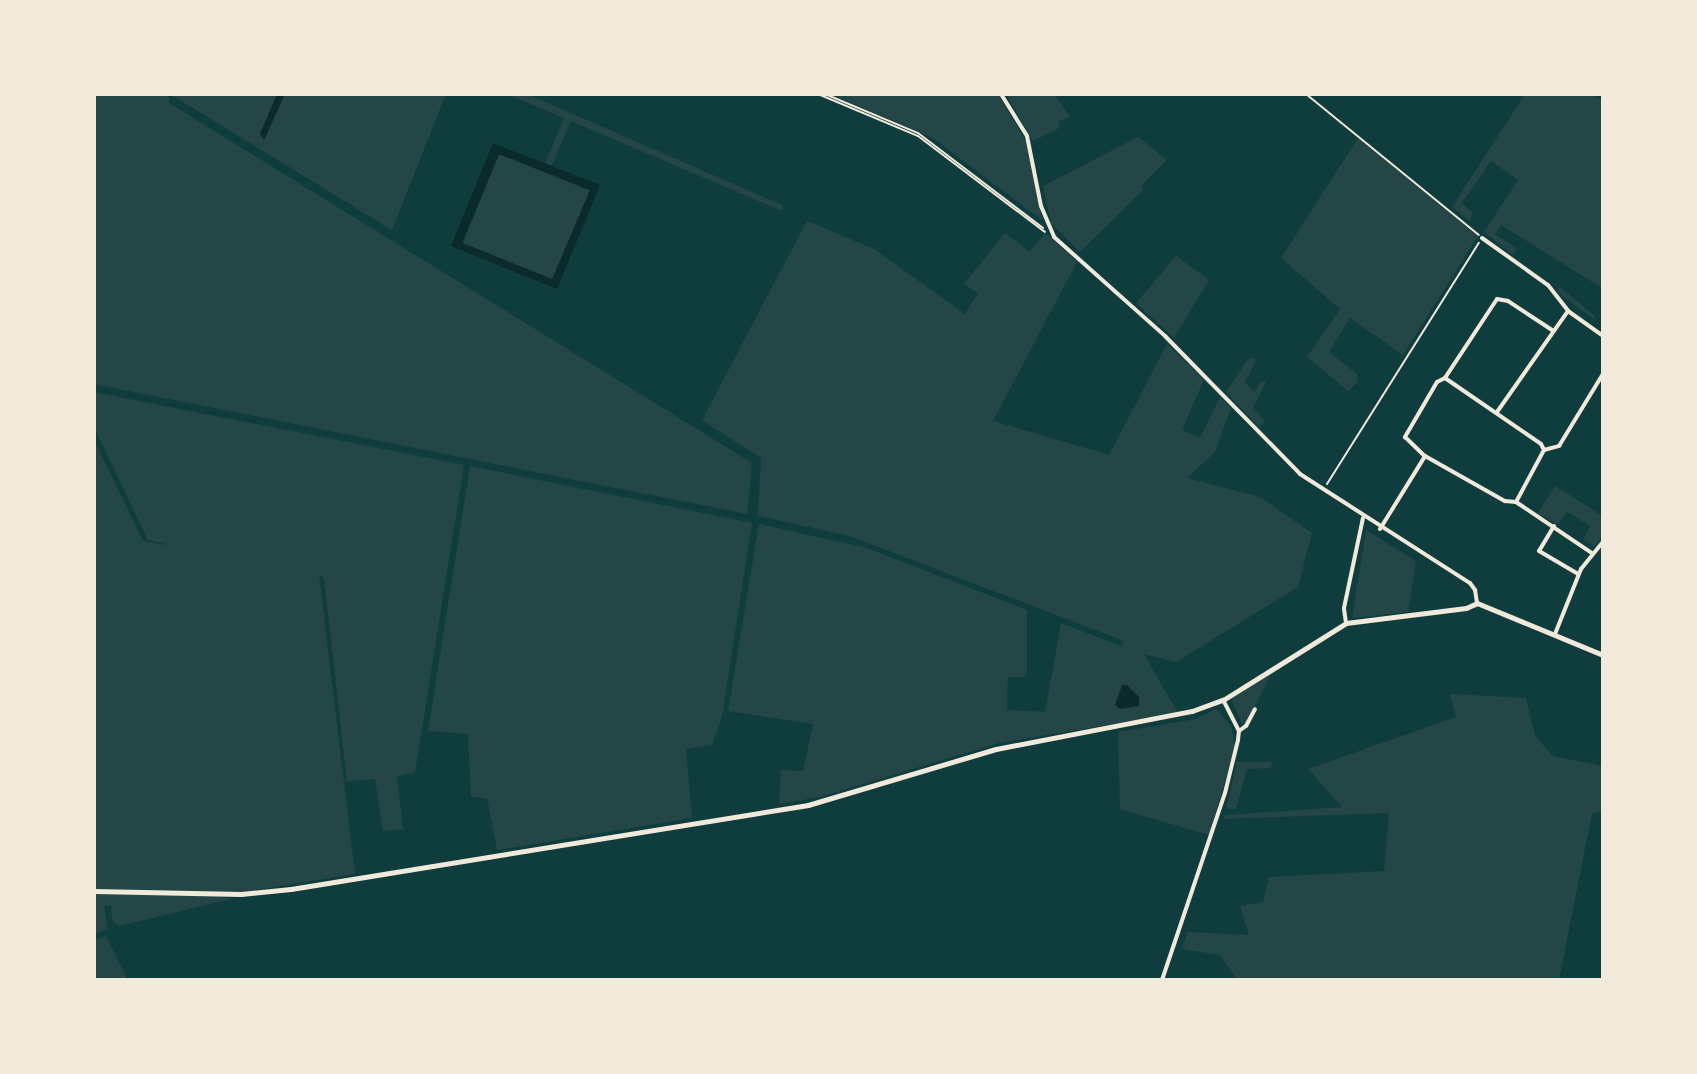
<!DOCTYPE html>
<style>
body{margin:0}
#map{position:relative;width:1697px;height:1074px;overflow:hidden;background:#0f3d3e;font-family:"Nunito Sans",sans-serif}
div>[style]{position:absolute}
.green>*{inset:0;background:#244646;transform-origin:0 0}
.water>*{inset:0;background:#0a2a2b}
.path>*{height:2px;margin:-1px;padding:0 1px;transform-origin:1px;border-radius:1px;background:#f1e9da}
.minor>*{height:4px;margin:-2px;padding:0 2px;transform-origin:2px;border-radius:2px;background:#f1e9da}
.tertiary>*{height:5px;margin:-2.5px;padding:0 2.5px;transform-origin:2.5px;border-radius:2.5px;background:#f1e9da}
span{translate:-50% -50%;white-space:nowrap;text-align:center;line-height:1.15;-webkit-text-stroke:6px #f1e9da;paint-order:stroke}
.frame{position:absolute;inset:0;border:96px solid #f1e9da;pointer-events:none}
</style>
<div id="map">
<div class="green">
<i style="clip-path:polygon(94px 94px,163px 94px,170px 99px,169px 103px,752px 463px,747px 514px,94px 384px)"></i>
<i style="clip-path:polygon(170px 94px,446px 94px,392px 230px)"></i>
<i style="clip-path:polygon(507px 94px,527px 94px,782px 205px,782px 211px,571px 121px,552px 165px,545px 163px,564px 118px)"></i>
<i style="clip-path:polygon(831px 94px,998px 94px,1026px 142px,1042px 220px,933px 138px)"></i>
<i style="clip-path:polygon(1006px 94px,1054px 94px,1070px 117px,1059px 121px,1059px 128px,1033px 141px)"></i>
<i style="clip-path:polygon(1525px 94px,1590px 94px,1603px 101px,1602px 288px,1501px 225px,1495px 234px,1517px 249px,1513px 255px,1484px 232px,1518px 180px,1491px 161px,1462px 203px,1473px 213px,1470px 221px,1452px 207px)"></i>
<i style="clip-path:polygon(1138px 137px,1167px 160px,1141px 186px,1143px 190px,1080px 252px,1051px 223px,1043px 186px)"></i>
<i style="clip-path:polygon(1358px 138px,1478px 236px,1403px 355px,1350px 318px,1329px 352px,1357px 374px,1358px 382px,1348px 391px,1307px 357px,1340px 309px,1281px 258px)"></i>
<i style="left:499px;top:154px;width:98px;height:96px;rotate:22deg"></i>
<i style="clip-path:polygon(807px 221px,874px 249px,965px 314px,978px 293px,964px 284px,1005px 233px,1030px 252px,1045px 233px,1077px 262px,993px 421px,1109px 455px,1167px 344px,1204px 380px,1182px 430px,1200px 438px,1220px 397px,1231px 408px,1215px 452px,1187px 478px,1260px 497px,1312px 533px,1298px 587px,1176px 662px,1144px 654px,1178px 713px,999px 743px,820px 797px,779px 804px,781px 770px,803px 771px,813px 724px,728px 711px,759px 524px,867px 548px,1027px 610px,1027px 672px,1024px 677px,1008px 677px,1007px 710px,1045px 712px,1061px 623px,1121px 646px,1124px 641px,850px 536px,758px 516px,761px 458px,702px 420px)"></i>
<i style="clip-path:polygon(1176px 256px,1209px 280px,1174px 338px,1136px 303px)"></i>
<i style="clip-path:polygon(1559px 286px,1595px 316px,1595px 320px,1557px 292px)"></i>
<i style="clip-path:polygon(1253px 357px,1256px 361px,1245px 382px,1254px 392px,1262px 381px,1266px 382px,1253px 407px,1265px 421px,1259px 427px,1226px 392px,1248px 359px)"></i>
<i style="clip-path:polygon(94px 392px,464px 465px,415px 773px,397px 776px,403px 829px,383px 831px,375px 779px,347px 781px,324px 578px,319px 575px,355px 874px,218px 896px,231px 899px,119px 926px,112px 920px,111px 906px,104px 906px,108px 929px,94px 934px,94px 440px,143px 541px,174px 546px,148px 540px,94px 427px)"></i>
<i style="clip-path:polygon(470px 466px,752px 523px,722px 717px,712px 745px,686px 749px,692px 818px,497px 850px,487px 798px,471px 797px,468px 734px,428px 731px)"></i>
<i style="clip-path:polygon(1555px 486px,1603px 516px,1603px 534px,1595px 547px,1583px 539px,1590px 526px,1567px 512px,1558px 525px,1538px 513px)"></i>
<i style="clip-path:polygon(1366px 530px,1416px 561px,1408px 612px,1352px 618px)"></i>
<i style="clip-path:polygon(1271px 674px,1248px 720px,1242px 724px,1231px 699px)"></i>
<i style="clip-path:polygon(1450px 694px,1526px 698px,1535px 736px,1553px 756px,1603px 766px,1603px 810px,1592px 814px,1559px 980px,1237px 980px,1220px 955px,1182px 949px,1188px 932px,1249px 935px,1240px 906px,1263px 902px,1269px 877px,1384px 871px,1389px 813px,1223px 819px,1225px 815px,1342px 807px,1308px 769px,1456px 717px)"></i>
<i style="clip-path:polygon(1216px 709px,1231px 726px,1235px 747px,1209px 835px,1120px 809px,1118px 732px,1196px 719px)"></i>
<i style="clip-path:polygon(1237px 762px,1272px 762px,1271px 768px,1247px 769px,1236px 809px,1226px 809px)"></i>
<i style="clip-path:polygon(106px 936px,128px 980px,94px 980px,94px 940px)"></i>
</div>
<div class="water">
<i style="clip-path:polygon(277px 94px,285px 94px,264px 140px,260px 134px)"></i>
<i style="clip-path:polygon(evenodd,493px 143px,600px 185px,557px 289px,451px 246px,493px 143px,499px 154px,590px 190px,552px 279px,462px 243px,499px 154px)"></i>
<i style="clip-path:polygon(1122px 685px,1127px 685px,1139px 697px,1139px 706px,1120px 709px,1115px 705px)"></i>
</div>
<div class="path">
<i style="left:818px;top:94px;width:108px;rotate:22.8deg"></i>
<i style="left:918px;top:136px;width:159px;rotate:37.1deg"></i>
<i style="left:825px;top:94px;width:101px;rotate:22.8deg"></i>
<i style="left:918px;top:133px;width:157px;rotate:37.2deg"></i>
<i style="left:1306px;top:94px;width:223px;rotate:39.2deg"></i>
<i style="left:1601px;top:94px;width:2px;rotate:27deg"></i>
<i style="left:1327px;top:484px;width:285px;rotate:-57.8deg"></i>
</div>
<div class="minor">
<i style="left:1001px;top:94px;width:49px;rotate:58.2deg"></i>
<i style="left:1027px;top:136px;width:71px;rotate:78.7deg"></i>
<i style="left:1041px;top:206px;width:34px;rotate:67deg"></i>
<i style="left:1054px;top:237px;width:149px;rotate:41.7deg"></i>
<i style="left:1165px;top:336px;width:193px;rotate:45.6deg"></i>
<i style="left:1300px;top:474px;width:202px;rotate:32.7deg"></i>
<i style="left:1470px;top:583px;width:9px;rotate:54deg"></i>
<i style="left:1475px;top:590px;width:13px;rotate:81deg"></i>
<i style="left:1482px;top:238px;width:81px;rotate:35.5deg"></i>
<i style="left:1548px;top:285px;width:33px;rotate:52deg"></i>
<i style="left:1568px;top:311px;width:43px;rotate:35.5deg"></i>
<i style="left:1552px;top:330px;width:53px;rotate:-146.6deg"></i>
<i style="left:1508px;top:301px;width:11px;rotate:-170deg"></i>
<i style="left:1497px;top:299px;width:95px;rotate:123.4deg"></i>
<i style="left:1445px;top:378px;width:9px;rotate:153deg"></i>
<i style="left:1437px;top:382px;width:64px;rotate:120.2deg"></i>
<i style="left:1405px;top:437px;width:28px;rotate:44deg"></i>
<i style="left:1425px;top:456px;width:92px;rotate:29.4deg"></i>
<i style="left:1505px;top:501px;width:11px;rotate:5deg"></i>
<i style="left:1516px;top:502px;width:92px;rotate:33.9deg"></i>
<i style="left:1445px;top:378px;width:116px;rotate:34.5deg"></i>
<i style="left:1541px;top:444px;width:7px;rotate:63deg"></i>
<i style="left:1497px;top:412px;width:123px;rotate:-54.9deg"></i>
<i style="left:1516px;top:502px;width:59px;rotate:-61.7deg"></i>
<i style="left:1544px;top:450px;width:16px;rotate:-15deg"></i>
<i style="left:1559px;top:446px;width:84px;rotate:-58.6deg"></i>
<i style="left:1554px;top:526px;width:29px;rotate:121deg"></i>
<i style="left:1539px;top:551px;width:45px;rotate:30.5deg"></i>
<i style="left:1380px;top:529px;width:86px;rotate:-58.3deg"></i>
<i style="left:1346px;top:623px;width:15px;rotate:-98deg"></i>
<i style="left:1344px;top:608px;width:92px;rotate:-78.1deg"></i>
<i style="left:1555px;top:634px;width:70px;rotate:-68.2deg"></i>
<i style="left:1581px;top:569px;width:35px;rotate:-51deg"></i>
<i style="left:1239px;top:731px;width:9px;rotate:-36deg"></i>
<i style="left:1246px;top:726px;width:19px;rotate:-62deg"></i>
<i style="left:1162px;top:980px;width:197px;rotate:-71.4deg"></i>
<i style="left:1225px;top:793px;width:55px;rotate:-76.2deg"></i>
<i style="left:1238px;top:740px;width:9px;rotate:-84deg"></i>
<i style="left:1239px;top:731px;width:35px;rotate:-117deg"></i>
</div>
<div class="tertiary">
<i style="left:94px;top:891px;width:147px;rotate:1.2deg"></i>
<i style="left:241px;top:894px;width:50px;rotate:-5.7deg"></i>
<i style="left:291px;top:889px;width:524px;rotate:-9.23deg"></i>
<i style="left:808px;top:805px;width:196px;rotate:-16.6deg"></i>
<i style="left:996px;top:749px;width:200px;rotate:-11deg"></i>
<i style="left:1192px;top:711px;width:33px;rotate:-20deg"></i>
<i style="left:1223px;top:700px;width:145px;rotate:-32deg"></i>
<i style="left:1346px;top:623px;width:121px;rotate:-7.1deg"></i>
<i style="left:1466px;top:608px;width:12px;rotate:-24deg"></i>
<i style="left:1477px;top:603px;width:136px;rotate:22.4deg"></i>
</div>
<div class="frame"></div>
</div>
